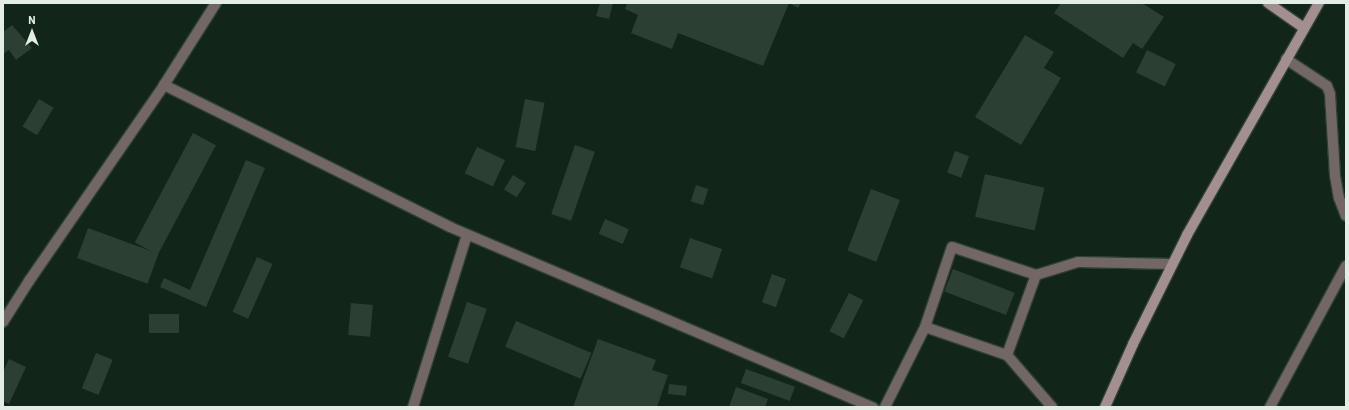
<!DOCTYPE html>
<style>
body{margin:0}
#map{position:relative;width:1349px;height:410px;overflow:hidden;background:#122519;font-family:Barlow,sans-serif}
div>[style]{position:absolute}
.building>*{inset:0;background:#2b3f32;transform-origin:0 0}
.roads{filter:drop-shadow(1px 0 #2f4136) drop-shadow(-1px 0 #2f4136) drop-shadow(0 1px #2f4136) drop-shadow(0 -1px #2f4136)}
.lane>*{height:10px;margin:-5px;padding:0 5px;transform-origin:5px;border-radius:5px;background:#736766}
.street>*{height:10px;margin:-5px;padding:0 5px;transform-origin:5px;border-radius:5px;background:#736766}
.secondary>*{height:10px;margin:-5px;padding:0 5px;transform-origin:5px;border-radius:5px;background:#a28f8e}
span{translate:-50% -50%;white-space:nowrap;text-align:center;line-height:1.15;-webkit-text-stroke:4px #122519;paint-order:stroke}
.frame{position:absolute;inset:0;border:4px solid #e2eee5;pointer-events:none}
.north{position:absolute;left:12px;top:12px;width:40px;height:40px;-webkit-text-stroke:3px #122519;paint-order:stroke;rotate:0deg;font-size:11px;font-weight:700;line-height:16px;text-align:center;color:#e2eee5}
.north::after{content:'';display:block;margin:auto;width:14px;height:18px;background:#e2eee5;clip-path:polygon(50% 0,100% 100%,50% 72%,0 100%)}
</style>
<div id="map">
<div class="building">
<i style="clip-path:polygon(600px 3px,613px 3px,609px 19px,596px 16px)"></i>
<i style="clip-path:polygon(627px 3px,801px 3px,798px 8px,789px 3px,763px 66px,678px 33px,672px 49px,631px 33px,638px 15px,625px 9px)"></i>
<i style="clip-path:polygon(1061px 3px,1142px 3px,1164px 17px,1142px 49px,1133px 43px,1123px 58px,1054px 13px)"></i>
<i style="clip-path:polygon(12px 25px,32px 48px,16px 60px,9px 50px,3px 54px,3px 32px)"></i>
<i style="clip-path:polygon(1025px 35px,1054px 52px,1044px 68px,1061px 78px,1021px 145px,975px 117px)"></i>
<i style="left:1147px;top:50px;width:32px;height:25px;rotate:26deg"></i>
<i style="left:39px;top:99px;width:17px;height:32px;rotate:31deg"></i>
<i style="left:525px;top:99px;width:20px;height:49px;rotate:11deg"></i>
<i style="left:193px;top:133px;width:26px;height:124px;rotate:28deg"></i>
<i style="left:575px;top:145px;width:21px;height:73px;rotate:19deg"></i>
<i style="left:477px;top:147px;width:31px;height:29px;rotate:25deg"></i>
<i style="left:955px;top:151px;width:15px;height:23px;rotate:20deg"></i>
<i style="clip-path:polygon(246px 160px,265px 168px,206px 307px,160px 287px,164px 278px,190px 290px)"></i>
<i style="left:985px;top:174px;width:61px;height:44px;rotate:13deg"></i>
<i style="left:513px;top:175px;width:15px;height:17px;rotate:32deg"></i>
<i style="left:696px;top:185px;width:13px;height:17px;rotate:18deg"></i>
<i style="left:871px;top:189px;width:31px;height:66px;rotate:21deg"></i>
<i style="left:605px;top:219px;width:26px;height:16px;rotate:23deg"></i>
<i style="left:88px;top:228px;width:75px;height:32px;rotate:20deg"></i>
<i style="left:690px;top:238px;width:34px;height:31px;rotate:19deg"></i>
<i style="left:257px;top:257px;width:17px;height:60px;rotate:24deg"></i>
<i style="left:953px;top:269px;width:66px;height:24px;rotate:21deg"></i>
<i style="left:772px;top:274px;width:15px;height:30px;rotate:20deg"></i>
<i style="left:849px;top:293px;width:16px;height:43px;rotate:27deg"></i>
<i style="left:467px;top:302px;width:21px;height:58px;rotate:19deg"></i>
<i style="left:351px;top:303px;width:22px;height:32px;rotate:5deg"></i>
<i style="left:149px;top:314px;width:30px;height:19px"></i>
<i style="left:516px;top:321px;width:82px;height:28px;rotate:23deg"></i>
<i style="clip-path:polygon(598px 339px,656px 360px,652px 370px,668px 375px,657px 407px,573px 407px)"></i>
<i style="left:96px;top:353px;width:18px;height:38px;rotate:22deg"></i>
<i style="clip-path:polygon(9px 359px,26px 367px,9px 404px,3px 401px,3px 372px)"></i>
<i style="left:746px;top:369px;width:52px;height:15px;rotate:20deg"></i>
<i style="left:669px;top:384px;width:18px;height:10px;rotate:6deg"></i>
<i style="clip-path:polygon(736px 387px,768px 399px,765px 407px,729px 407px)"></i>
</div>
<div class="roads">
<div class="lane">
<i style="left:925px;top:327px;width:87px;rotate:18.9deg"></i>
<i style="left:1007px;top:355px;width:69px;rotate:49.1deg"></i>
<i style="left:1007px;top:355px;width:85px;rotate:-70.1deg"></i>
<i style="left:885px;top:407px;width:89px;rotate:-63.4deg"></i>
<i style="left:925px;top:327px;width:84px;rotate:-71.4deg"></i>
<i style="left:952px;top:247px;width:89px;rotate:18.4deg"></i>
<i style="left:1036px;top:275px;width:44px;rotate:-17.2deg"></i>
<i style="left:1078px;top:262px;width:94px;rotate:1.2deg"></i>
</div>
<div class="street">
<i style="left:1286px;top:59px;width:49px;rotate:33.4deg"></i>
<i style="left:1327px;top:86px;width:9px;rotate:69deg"></i>
<i style="left:1330px;top:94px;width:82px;rotate:86.5deg"></i>
<i style="left:1335px;top:176px;width:22px;rotate:80deg"></i>
<i style="left:1339px;top:198px;width:19px;rotate:69deg"></i>
<i style="left:164px;top:85px;width:319px;rotate:26.4deg"></i>
<i style="left:450px;top:227px;width:460px;rotate:23.1deg"></i>
<i style="left:3px;top:322px;width:49px;rotate:-57.6deg"></i>
<i style="left:29px;top:281px;width:238px;rotate:-55.4deg"></i>
<i style="left:164px;top:85px;width:97px;rotate:-57.6deg"></i>
<i style="left:413px;top:407px;width:180px;rotate:-72.6deg"></i>
<i style="left:1270px;top:407px;width:160px;rotate:-61.7deg"></i>
</div>
<div class="secondary">
<i style="left:1268px;top:3px;width:44px;rotate:34.8deg"></i>
<i style="left:1105px;top:407px;width:69px;rotate:-66deg"></i>
<i style="left:1133px;top:344px;width:122px;rotate:-63.6deg"></i>
<i style="left:1187px;top:235px;width:267px;rotate:-60.4deg"></i>
</div>
</div>
<div class="frame"></div>
<div class="north">N</div>
</div>
